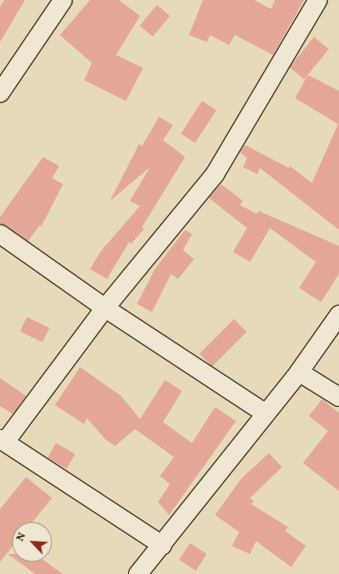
<!DOCTYPE html>
<style>
body{margin:0}
#map{position:relative;width:339px;height:574px;overflow:hidden;background:#e6dabb;font-family:Vollkorn,serif}
div>[style]{position:absolute}
.building>*{inset:0;background:#e4a798;transform-origin:0 0}
.roads{filter:drop-shadow(1px 0 #5b4b30) drop-shadow(-1px 0 #5b4b30) drop-shadow(0 1px #5b4b30) drop-shadow(0 -1px #5b4b30)}
.street>*{height:18px;margin:-9px;padding:0 9px;transform-origin:9px;border-radius:9px;background:#efe7d3}
span{translate:-50% -50%;white-space:nowrap;text-align:center;line-height:1.15;-webkit-text-stroke:3.5px #efe7d3;paint-order:stroke}
.north{position:absolute;left:12px;top:522px;width:40px;height:40px;box-sizing:border-box;background:#efe7d3;border:1px solid #a1957f;border-radius:50%;rotate:295deg;font-size:11px;font-weight:700;line-height:16px;text-align:center;color:#2d1b02}
.north::after{content:'';display:block;margin:auto;width:14px;height:18px;background:#8f2418;clip-path:polygon(50% 0,100% 100%,50% 72%,0 100%)}
</style>
<div id="map">
<div class="building">
<i style="clip-path:polygon(4px 0,25px 0,0 42px,0 7px)"></i>
<i style="clip-path:polygon(90px 0,119px 0,140px 16px,116px 55px,143px 68px,126px 101px,84px 80px,92px 63px,60px 35px)"></i>
<i style="clip-path:polygon(203px 0,254px 0,271px 9px,275px 0,304px 0,273px 55px,235px 35px,229px 45px,210px 35px,207px 42px,189px 35px)"></i>
<i style="left:157px;top:5px;width:17px;height:27px;rotate:40deg"></i>
<i style="left:314px;top:37px;width:19px;height:39px;rotate:39deg"></i>
<i style="clip-path:polygon(308px 75px,339px 91px,339px 230px,260px 168px,257px 174px,243px 167px,247px 158px,240px 152px,245px 145px,289px 168px,290px 166px,312px 183px,338px 124px,295px 98px)"></i>
<i style="left:202px;top:101px;width:17px;height:39px;rotate:33deg"></i>
<i style="clip-path:polygon(159px 117px,173px 125px,163px 140px,185px 157px,142px 227px,144px 229px,131px 244px,129px 242px,107px 279px,90px 269px,101px 251px,140px 206px,130px 201px,150px 167px,110px 201px,139px 144px,142px 146px)"></i>
<i style="clip-path:polygon(43px 157px,59px 166px,52px 178px,63px 184px,41px 227px,40px 225px,28px 241px,0 224px,0 217px)"></i>
<i style="clip-path:polygon(221px 184px,243px 201px,240px 205px,257px 214px,259px 211px,339px 246px,339px 274px,321px 302px,299px 288px,316px 262px,270px 228px,250px 262px,233px 252px,247px 228px,209px 198px)"></i>
<i style="clip-path:polygon(185px 230px,192px 234px,183px 250px,194px 259px,178px 279px,171px 274px,152px 312px,137px 304px,155px 269px)"></i>
<i style="left:27px;top:317px;width:25px;height:16px;rotate:26deg"></i>
<i style="left:234px;top:319px;width:18px;height:49px;rotate:45deg"></i>
<i style="clip-path:polygon(80px 367px,121px 396px,140px 419px,165px 380px,182px 391px,163px 422px,192px 443px,215px 407px,236px 421px,169px 515px,158px 502px,170px 484px,160px 476px,174px 457px,135px 429px,115px 446px,105px 439px,87px 418px,84px 424px,55px 405px)"></i>
<i style="clip-path:polygon(0 378px,26px 396px,13px 414px,0 406px)"></i>
<i style="clip-path:polygon(322px 399px,339px 413px,339px 491px,303px 463px,328px 431px,309px 416px)"></i>
<i style="left:56px;top:443px;width:22px;height:17px;rotate:30deg"></i>
<i style="clip-path:polygon(269px 453px,282px 467px,250px 498px,254px 501px,251px 504px,288px 527px,285px 531px,306px 546px,291px 567px,256px 541px,250px 554px,232px 546px,239px 532px,215px 515px,241px 479px)"></i>
<i style="clip-path:polygon(26px 477px,52px 498px,26px 530px,20px 530px,20px 537px,0 562px,0 509px)"></i>
<i style="left:190px;top:543px;width:20px;height:20px;rotate:33deg"></i>
<i style="clip-path:polygon(8px 554px,35px 554px,63px 574px,35px 574px)"></i>
</div>
<div class="roads">
<div class="street">
<i style="left:0;top:93px;width:112px;rotate:-55.9deg"></i>
<i style="left:0;top:234px;width:128px;rotate:35.2deg"></i>
<i style="left:105px;top:308px;width:191px;rotate:33.3deg"></i>
<i style="left:299px;top:372px;width:47px;rotate:32deg"></i>
<i style="left:0;top:439px;width:194px;rotate:33.2deg"></i>
<i style="left:5px;top:442px;width:167px;rotate:-53.3deg"></i>
<i style="left:105px;top:308px;width:173px;rotate:-50.6deg"></i>
<i style="left:215px;top:174px;width:202px;rotate:-59.4deg"></i>
<i style="left:138px;top:574px;width:258px;rotate:-51.4deg"></i>
<i style="left:299px;top:372px;width:70px;rotate:-54.9deg"></i>
</div>
</div>
<div class="north">N</div>
</div>
